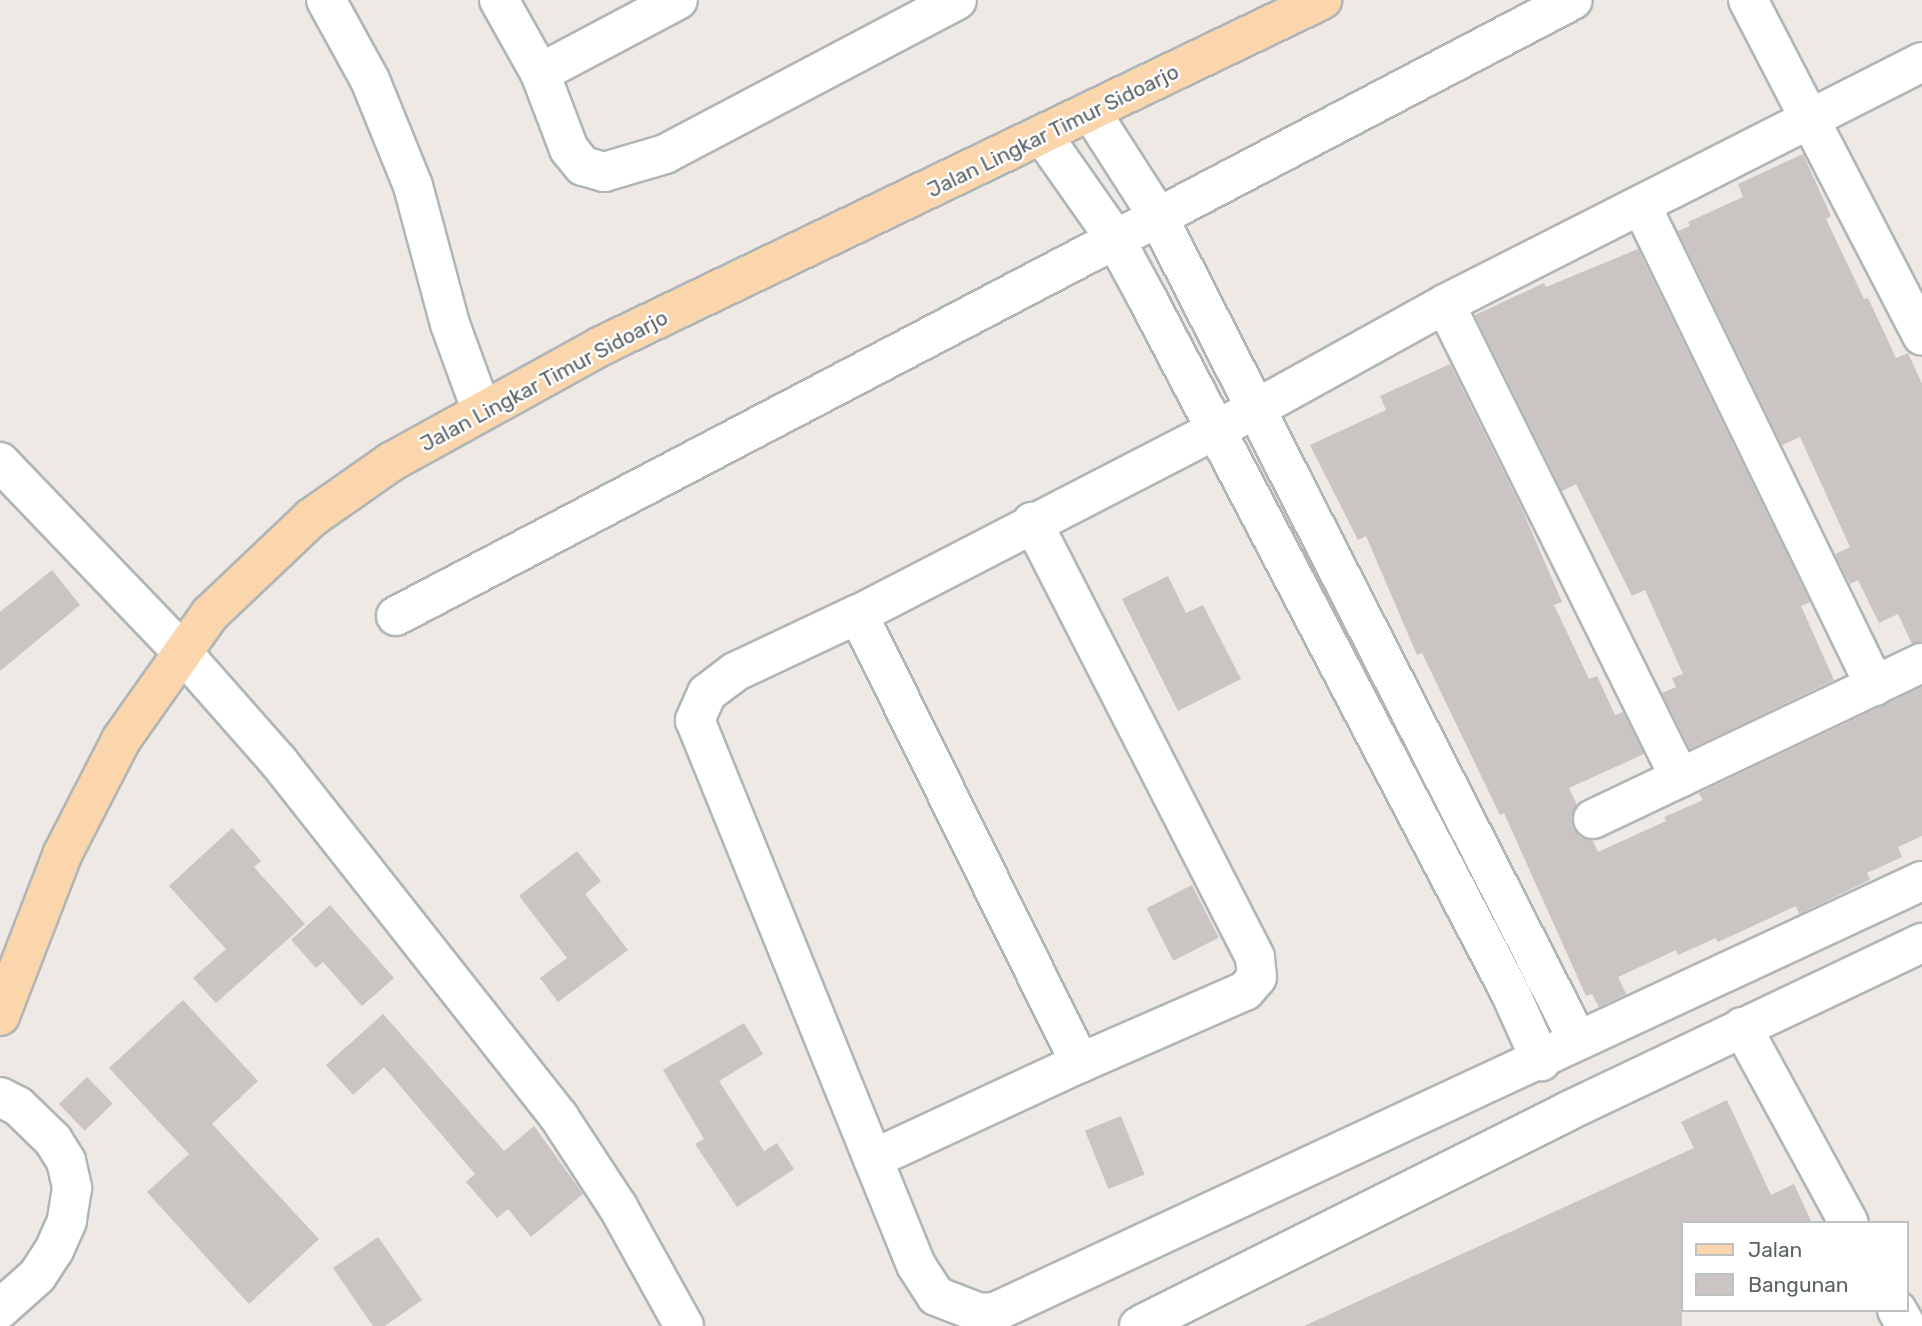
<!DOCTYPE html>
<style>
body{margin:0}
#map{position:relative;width:1922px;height:1326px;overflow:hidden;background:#eee9e5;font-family:Rubik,sans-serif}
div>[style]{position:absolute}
.building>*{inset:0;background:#cac4c2;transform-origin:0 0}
.roads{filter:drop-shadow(2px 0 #b0b5b6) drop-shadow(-2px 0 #b0b5b6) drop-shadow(0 2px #b0b5b6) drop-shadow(0 -2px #b0b5b6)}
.minor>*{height:38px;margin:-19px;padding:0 19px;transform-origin:19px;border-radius:19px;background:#fff}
.major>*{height:38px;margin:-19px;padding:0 19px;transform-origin:19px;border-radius:19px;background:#fbd6ad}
span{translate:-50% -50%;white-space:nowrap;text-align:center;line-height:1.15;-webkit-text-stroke:5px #fff;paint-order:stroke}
.street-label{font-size:21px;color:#5c6364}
.legend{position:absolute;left:1681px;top:1221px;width:228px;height:91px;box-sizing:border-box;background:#fff;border:2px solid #bec1c1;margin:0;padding:9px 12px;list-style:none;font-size:21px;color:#5c6364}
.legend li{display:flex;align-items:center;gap:14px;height:35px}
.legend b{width:35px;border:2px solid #bec1c1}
</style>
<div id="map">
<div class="building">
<i style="clip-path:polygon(1803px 154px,1831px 216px,1826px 219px,1864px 299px,1868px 298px,1896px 358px,1908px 353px,1922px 384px,1922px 641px,1912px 644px,1898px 614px,1879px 623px,1858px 580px,1850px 584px,1835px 554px,1850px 547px,1800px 437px,1782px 445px,1678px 231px,1690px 226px,1688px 222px,1743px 197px,1738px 184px)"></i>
<i style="clip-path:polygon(1638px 249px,1810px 602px,1801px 606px,1834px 680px,1690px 749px,1662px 693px,1676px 687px,1672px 678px,1683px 674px,1645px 590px,1632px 596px,1576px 484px,1562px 491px,1475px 315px,1544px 283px,1546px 287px)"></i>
<i style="clip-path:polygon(1450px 364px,1522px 509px,1562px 602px,1554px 605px,1589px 679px,1597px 676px,1615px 715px,1623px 712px,1644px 754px,1569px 788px,1577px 805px,1571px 817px,1573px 828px,1580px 837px,1593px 841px,1598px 852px,1666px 821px,1664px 817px,1703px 800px,1699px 793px,1922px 687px,1922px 836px,1898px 847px,1902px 857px,1867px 873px,1870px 880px,1799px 914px,1796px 906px,1718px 942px,1716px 938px,1678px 955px,1676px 950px,1618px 977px,1626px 994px,1599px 1007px,1592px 994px,1586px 996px,1504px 813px,1500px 815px,1422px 653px,1417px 655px,1366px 536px,1358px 540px,1310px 445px,1386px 410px,1380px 396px)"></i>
<i style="clip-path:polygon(52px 570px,80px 605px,0 671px,0 612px)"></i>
<i style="clip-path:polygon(1168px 576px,1186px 613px,1203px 605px,1241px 679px,1178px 711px,1122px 599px)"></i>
<i style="clip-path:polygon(232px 828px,261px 861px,254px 867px,305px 924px,216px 1003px,193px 978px,226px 949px,169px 886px)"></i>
<i style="clip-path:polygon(577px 851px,601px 881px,585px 894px,628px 950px,558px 1002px,540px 978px,567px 958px,519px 896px)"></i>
<i style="left:1192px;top:885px;width:59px;height:51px;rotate:63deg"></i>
<i style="clip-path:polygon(330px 905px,394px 978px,362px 1006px,323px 962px,316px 968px,291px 940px)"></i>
<i style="clip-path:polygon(183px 1000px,258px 1081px,212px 1124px,319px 1239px,249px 1304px,147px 1192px,189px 1154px,109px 1068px)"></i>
<i style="clip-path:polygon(383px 1014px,504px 1151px,534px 1126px,583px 1194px,531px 1237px,508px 1209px,497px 1218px,466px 1182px,475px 1174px,384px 1067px,353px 1095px,326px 1065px)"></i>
<i style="clip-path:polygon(744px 1023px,763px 1054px,719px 1081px,764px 1151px,777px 1143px,794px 1169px,737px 1207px,695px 1144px,704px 1139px,663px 1070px)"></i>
<i style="left:87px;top:1077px;width:37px;height:39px;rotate:46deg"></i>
<i style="clip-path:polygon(1727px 1100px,1771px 1195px,1794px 1184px,1812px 1223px,1682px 1223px,1682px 1326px,1304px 1326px,1694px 1148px,1681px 1122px)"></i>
<i style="left:1121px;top:1116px;width:63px;height:39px;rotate:68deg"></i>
<i style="clip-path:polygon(378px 1237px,422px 1300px,385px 1326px,373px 1326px,333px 1268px)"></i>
</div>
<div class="roads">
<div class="minor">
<i style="left:326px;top:0;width:91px;rotate:61.2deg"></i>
<i style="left:370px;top:80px;width:114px;rotate:67.9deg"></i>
<i style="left:413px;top:186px;width:143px;rotate:75deg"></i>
<i style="left:450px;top:324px;width:90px;rotate:70deg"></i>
<i style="left:499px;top:0;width:84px;rotate:60.7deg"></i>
<i style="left:540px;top:73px;width:81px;rotate:69.1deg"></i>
<i style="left:569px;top:149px;width:22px;rotate:51deg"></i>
<i style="left:583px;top:166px;width:22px;rotate:16deg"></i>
<i style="left:604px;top:172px;width:64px;rotate:-16.4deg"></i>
<i style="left:665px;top:154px;width:330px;rotate:-27.8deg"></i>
<i style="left:1748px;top:0;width:378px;rotate:62.6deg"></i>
<i style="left:1922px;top:62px;width:535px;rotate:153.1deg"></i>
<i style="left:1445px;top:304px;width:218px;rotate:151deg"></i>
<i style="left:1254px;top:410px;width:445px;rotate:152.7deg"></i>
<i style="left:858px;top:614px;width:136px;rotate:154.8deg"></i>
<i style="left:735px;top:672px;width:35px;rotate:143deg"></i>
<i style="left:707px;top:693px;width:30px;rotate:114deg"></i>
<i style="left:695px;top:720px;width:588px;rotate:67.93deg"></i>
<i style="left:916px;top:1265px;width:37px;rotate:57deg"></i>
<i style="left:936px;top:1296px;width:47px;rotate:21.1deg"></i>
<i style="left:980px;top:1313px;width:15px;rotate:-4deg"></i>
<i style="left:995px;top:1312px;width:1022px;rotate:-24.94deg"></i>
<i style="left:540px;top:73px;width:156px;rotate:-27.9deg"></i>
<i style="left:1091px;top:112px;width:122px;rotate:57.3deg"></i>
<i style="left:1157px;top:215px;width:925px;rotate:62.99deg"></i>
<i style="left:1043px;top:136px;width:123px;rotate:54.9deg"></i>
<i style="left:1114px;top:237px;width:69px;rotate:61.6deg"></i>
<i style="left:1147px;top:298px;width:783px;rotate:62.39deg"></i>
<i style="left:1510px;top:992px;width:76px;rotate:65.8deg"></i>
<i style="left:1641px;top:205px;width:535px;rotate:64.06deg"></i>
<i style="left:1445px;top:304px;width:529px;rotate:63.63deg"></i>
<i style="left:0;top:462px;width:262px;rotate:46.2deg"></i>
<i style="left:181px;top:651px;width:147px;rotate:48.6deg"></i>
<i style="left:278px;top:761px;width:454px;rotate:51.7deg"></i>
<i style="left:559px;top:1117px;width:108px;rotate:56.8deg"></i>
<i style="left:618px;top:1207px;width:136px;rotate:61deg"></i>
<i style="left:858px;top:614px;width:501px;rotate:63.69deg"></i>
<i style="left:1080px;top:1063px;width:180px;rotate:-23.6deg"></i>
<i style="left:1245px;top:991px;width:18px;rotate:-49deg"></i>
<i style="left:1257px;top:977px;width:20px;rotate:-96deg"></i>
<i style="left:1255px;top:957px;width:489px;rotate:-117.1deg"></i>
<i style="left:396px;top:616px;width:1328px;rotate:-27.63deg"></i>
<i style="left:1593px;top:819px;width:364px;rotate:-25.4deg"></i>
<i style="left:1742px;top:1027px;width:223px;rotate:61.4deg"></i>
<i style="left:0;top:1097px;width:20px;rotate:27deg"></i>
<i style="left:18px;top:1106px;width:49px;rotate:44.2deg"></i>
<i style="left:53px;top:1140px;width:25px;rotate:58deg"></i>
<i style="left:66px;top:1161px;width:28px;rotate:77deg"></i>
<i style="left:72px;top:1188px;width:33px;rotate:99deg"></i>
<i style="left:67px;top:1221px;width:32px;rotate:114deg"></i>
<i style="left:54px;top:1250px;width:31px;rotate:123deg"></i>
<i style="left:37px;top:1276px;width:50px;rotate:138.3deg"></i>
<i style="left:873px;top:1159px;width:228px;rotate:-24.9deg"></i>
<i style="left:1897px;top:1310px;width:18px;rotate:61deg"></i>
<i style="left:1139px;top:1326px;width:480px;rotate:-26.6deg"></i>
<i style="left:1568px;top:1111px;width:392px;rotate:-25.4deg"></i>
</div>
<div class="major">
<i style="left:0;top:1016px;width:175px;rotate:-68.9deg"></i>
<i style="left:63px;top:853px;width:127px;rotate:-62.8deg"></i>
<i style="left:121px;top:740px;width:154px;rotate:-54.8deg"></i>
<i style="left:210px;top:614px;width:139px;rotate:-43.5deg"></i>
<i style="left:311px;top:518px;width:98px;rotate:-35deg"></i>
<i style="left:391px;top:462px;width:240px;rotate:-28.9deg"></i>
<i style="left:601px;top:346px;width:800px;rotate:-25.64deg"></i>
</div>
</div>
<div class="street-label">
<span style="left:1053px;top:131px;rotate:-26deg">Jalan Lingkar Timur Sidoarjo</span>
<span style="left:544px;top:381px;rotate:-28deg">Jalan Lingkar Timur Sidoarjo</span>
</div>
<ul class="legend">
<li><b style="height:9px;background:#fbd6ad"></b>Jalan</li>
<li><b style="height:19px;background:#cac4c2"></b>Bangunan</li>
</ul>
</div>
